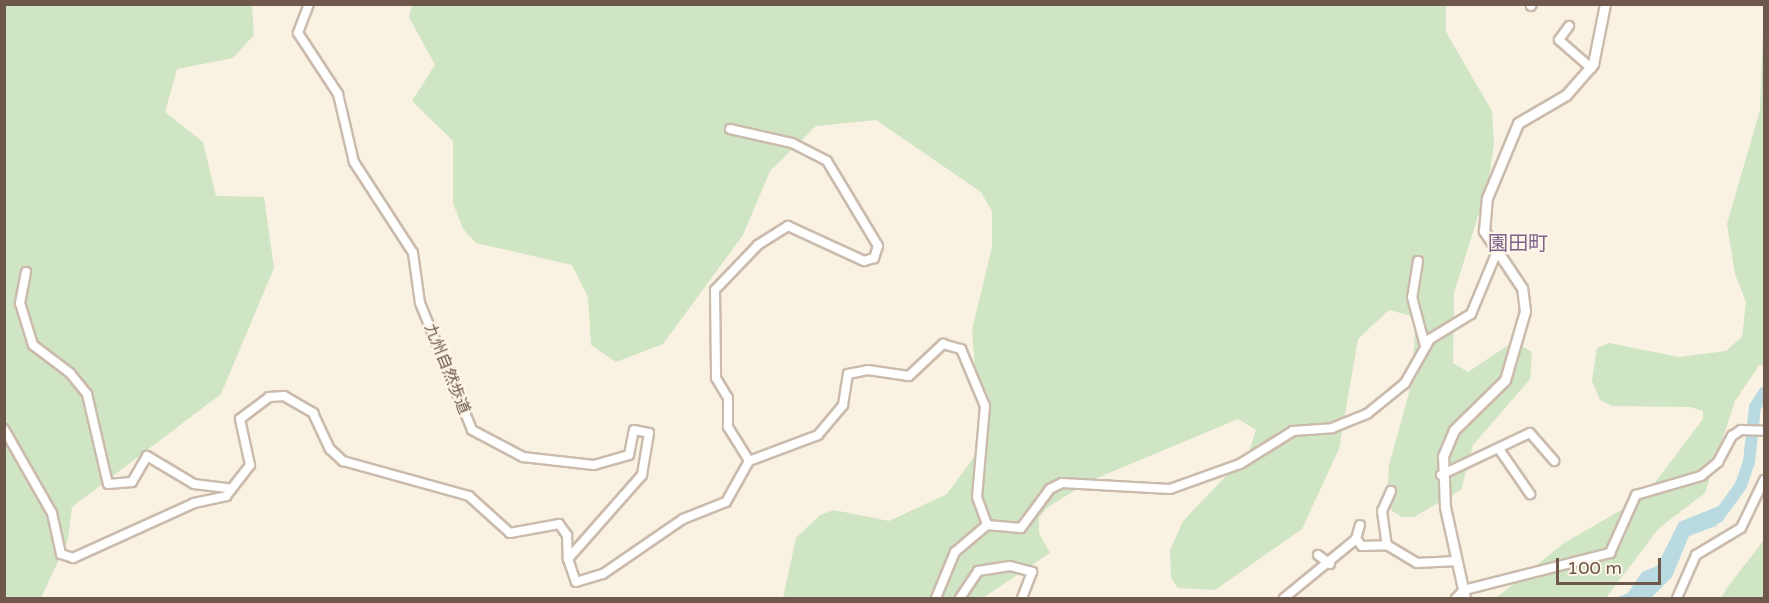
<!DOCTYPE html>
<meta charset="utf-8">
<style>
body{margin:0}
#map{position:relative;width:1769px;height:603px;overflow:hidden;background:#f9f1e2;font-family:"Varela Round","Noto Sans JP",sans-serif}
div>[style]{position:absolute}
.green>*{inset:0;background:#d0e5c3}
.water>*{inset:0;background:#b9dae0}
.river>*{height:12px;margin:-6px;padding:0 6px;transform-origin:6px;border-radius:6px;background:#b9dae0}
.roads{filter:drop-shadow(2px 0 #cbbbad) drop-shadow(-2px 0 #cbbbad) drop-shadow(0 2px #cbbbad) drop-shadow(0 -2px #cbbbad)}
.minor>*{height:8px;margin:-4px;padding:0 4px;transform-origin:4px;border-radius:4px;background:#fff}
.tertiary>*{height:9px;margin:-4.5px;padding:0 4.5px;transform-origin:4.5px;border-radius:4.5px;background:#fff}
span{translate:-50% -50%;white-space:nowrap;text-align:center;line-height:1.15;-webkit-text-stroke:4.5px #fdf5e8;paint-order:stroke}
.street-label{font-size:16px;color:#6e584c}
.quarter-label{font-size:20px;color:#7e648b}
.frame{position:absolute;inset:0;border:6px solid #6e584c;pointer-events:none}
.scale{position:absolute;left:1556px;top:558px;width:105px;height:27px;box-sizing:border-box;border:3px solid #6e584c;border-top:0;padding-left:8px;font-size:18px;line-height:21px;white-space:nowrap;color:#6e584c;-webkit-text-stroke:4px #fdf5e8;paint-order:stroke}
</style>
<div id="map">
<div class="green">
<i style="clip-path:polygon(412px 4px,1446px 5px,1446px 32px,1492px 111px,1494px 144px,1488px 184px,1454px 293px,1453px 363px,1468px 372px,1507px 346px,1522px 346px,1532px 352px,1530px 379px,1473px 445px,1461px 490px,1414px 517px,1402px 517px,1392px 511px,1387px 495px,1389px 465px,1412px 382px,1415px 330px,1412px 316px,1389px 310px,1358px 339px,1339px 449px,1302px 529px,1215px 590px,1178px 588px,1171px 578px,1170px 550px,1183px 521px,1249px 452px,1256px 430px,1238px 419px,1090px 481px,1048px 507px,1039px 517px,1039px 533px,1050px 553px,983px 598px,783px 598px,796px 538px,820px 515px,834px 510px,889px 521px,947px 494px,976px 454px,988px 396px,975px 367px,972px 330px,992px 247px,992px 212px,981px 192px,876px 120px,816px 126px,770px 171px,743px 235px,663px 344px,616px 362px,591px 345px,588px 297px,572px 265px,476px 243px,463px 229px,453px 203px,453px 141px,412px 101px,435px 65px,409px 17px)"></i>
<i style="clip-path:polygon(4px 5px,252px 5px,254px 35px,233px 58px,177px 69px,165px 112px,203px 142px,216px 196px,264px 197px,274px 268px,221px 394px,72px 507px,68px 540px,41px 598px,5px 598px)"></i>
<i style="clip-path:polygon(1764px 5px,1764px 367px,1760px 364px,1735px 401px,1705px 493px,1659px 528px,1606px 598px,1496px 598px,1564px 543px,1644px 497px,1703px 419px,1703px 411px,1690px 407px,1612px 406px,1600px 400px,1592px 381px,1597px 348px,1609px 343px,1679px 357px,1726px 351px,1742px 337px,1746px 302px,1735px 274px,1727px 224px,1760px 110px)"></i>
<i style="clip-path:polygon(1764px 540px,1764px 598px,1721px 598px,1726px 589px)"></i>
</div>
<div class="water">
<i style="clip-path:polygon(1719px 506px,1725px 515px,1716px 526px,1689px 536px,1672px 577px,1651px 598px,1616px 598px,1628px 593px,1642px 572px,1657px 566px,1679px 522px)"></i>
</div>
<div class="river">
<i style="left:1709px;top:520px;width:9px;rotate:-18deg"></i>
<i style="left:1718px;top:517px;width:39px;rotate:-54deg"></i>
<i style="left:1741px;top:485px;width:24px;rotate:-71deg"></i>
<i style="left:1749px;top:462px;width:55px;rotate:-83.8deg"></i>
<i style="left:1755px;top:407px;width:17px;rotate:-57deg"></i>
</div>
<div class="roads">
<div class="minor">
<i style="left:309px;top:4px;width:31px;rotate:111deg"></i>
<i style="left:298px;top:33px;width:73px;rotate:56.7deg"></i>
<i style="left:338px;top:94px;width:70px;rotate:76.8deg"></i>
<i style="left:354px;top:162px;width:108px;rotate:57deg"></i>
<i style="left:413px;top:253px;width:50px;rotate:82deg"></i>
<i style="left:420px;top:303px;width:137px;rotate:67.7deg"></i>
<i style="left:472px;top:430px;width:58px;rotate:27.9deg"></i>
<i style="left:523px;top:457px;width:71px;rotate:6.4deg"></i>
<i style="left:594px;top:465px;width:36px;rotate:-16deg"></i>
<i style="left:629px;top:455px;width:25px;rotate:-79deg"></i>
<i style="left:634px;top:430px;width:15px;rotate:11deg"></i>
<i style="left:649px;top:433px;width:43px;rotate:99.5deg"></i>
<i style="left:642px;top:475px;width:112px;rotate:131.4deg"></i>
<i style="left:568px;top:559px;width:24px;rotate:71deg"></i>
<i style="left:576px;top:582px;width:28px;rotate:-17deg"></i>
<i style="left:603px;top:574px;width:97px;rotate:-34.5deg"></i>
<i style="left:683px;top:519px;width:46px;rotate:-21.6deg"></i>
<i style="left:726px;top:502px;width:47px;rotate:-60.7deg"></i>
<i style="left:749px;top:461px;width:74px;rotate:-20.6deg"></i>
<i style="left:818px;top:435px;width:39px;rotate:-50deg"></i>
<i style="left:843px;top:405px;width:31px;rotate:-81deg"></i>
<i style="left:848px;top:374px;width:20px;rotate:-11deg"></i>
<i style="left:868px;top:370px;width:41px;rotate:8.3deg"></i>
<i style="left:909px;top:376px;width:47px;rotate:-43.3deg"></i>
<i style="left:943px;top:344px;width:19px;rotate:16deg"></i>
<i style="left:961px;top:349px;width:62px;rotate:67.2deg"></i>
<i style="left:985px;top:406px;width:91px;rotate:95deg"></i>
<i style="left:977px;top:497px;width:30px;rotate:70deg"></i>
<i style="left:1531px;top:6px;width:2px;rotate:-63deg"></i>
<i style="left:1569px;top:26px;width:17px;rotate:126deg"></i>
<i style="left:1559px;top:40px;width:43px;rotate:41.2deg"></i>
<i style="left:730px;top:129px;width:64px;rotate:12.7deg"></i>
<i style="left:792px;top:143px;width:39px;rotate:27deg"></i>
<i style="left:827px;top:161px;width:99px;rotate:59deg"></i>
<i style="left:878px;top:246px;width:13px;rotate:108deg"></i>
<i style="left:874px;top:258px;width:10px;rotate:163deg"></i>
<i style="left:864px;top:261px;width:84px;rotate:-155.3deg"></i>
<i style="left:788px;top:226px;width:36px;rotate:148deg"></i>
<i style="left:758px;top:245px;width:62px;rotate:133.7deg"></i>
<i style="left:715px;top:290px;width:88px;rotate:89.3deg"></i>
<i style="left:716px;top:378px;width:23px;rotate:59deg"></i>
<i style="left:728px;top:398px;width:29px;rotate:90deg"></i>
<i style="left:728px;top:427px;width:40px;rotate:58deg"></i>
<i style="left:1418px;top:261px;width:36px;rotate:99deg"></i>
<i style="left:1412px;top:297px;width:51px;rotate:75.1deg"></i>
<i style="left:26px;top:272px;width:32px;rotate:101deg"></i>
<i style="left:20px;top:303px;width:44px;rotate:72.8deg"></i>
<i style="left:33px;top:345px;width:46px;rotate:37.1deg"></i>
<i style="left:70px;top:373px;width:27px;rotate:51deg"></i>
<i style="left:87px;top:394px;width:92px;rotate:76.9deg"></i>
<i style="left:108px;top:484px;width:24px;rotate:-5deg"></i>
<i style="left:132px;top:482px;width:30px;rotate:-60deg"></i>
<i style="left:147px;top:456px;width:55px;rotate:30.8deg"></i>
<i style="left:194px;top:484px;width:38px;rotate:7deg"></i>
<i style="left:4px;top:429px;width:97px;rotate:60.3deg"></i>
<i style="left:52px;top:513px;width:42px;rotate:77.6deg"></i>
<i style="left:61px;top:554px;width:13px;rotate:18deg"></i>
<i style="left:73px;top:558px;width:133px;rotate:-24.4deg"></i>
<i style="left:194px;top:503px;width:33px;rotate:-12deg"></i>
<i style="left:226px;top:496px;width:39px;rotate:-52deg"></i>
<i style="left:250px;top:465px;width:47px;rotate:-102.3deg"></i>
<i style="left:240px;top:419px;width:36px;rotate:-37deg"></i>
<i style="left:269px;top:397px;width:15px;rotate:-4deg"></i>
<i style="left:284px;top:396px;width:34px;rotate:30deg"></i>
<i style="left:313px;top:413px;width:40px;rotate:65deg"></i>
<i style="left:330px;top:449px;width:18px;rotate:43deg"></i>
<i style="left:343px;top:461px;width:131px;rotate:15.5deg"></i>
<i style="left:469px;top:496px;width:55px;rotate:42.1deg"></i>
<i style="left:510px;top:533px;width:50px;rotate:-10.4deg"></i>
<i style="left:559px;top:524px;width:14px;rotate:54deg"></i>
<i style="left:567px;top:535px;width:24px;rotate:88deg"></i>
<i style="left:1499px;top:449px;width:55px;rotate:55.4deg"></i>
<i style="left:1441px;top:475px;width:98px;rotate:-25.3deg"></i>
<i style="left:1530px;top:433px;width:37px;rotate:49deg"></i>
<i style="left:1391px;top:491px;width:22px;rotate:114deg"></i>
<i style="left:1382px;top:511px;width:34px;rotate:82deg"></i>
<i style="left:1387px;top:545px;width:35px;rotate:31deg"></i>
<i style="left:1417px;top:563px;width:40px;rotate:-2.9deg"></i>
<i style="left:987px;top:525px;width:34px;rotate:5deg"></i>
<i style="left:1021px;top:528px;width:49px;rotate:-53.4deg"></i>
<i style="left:1050px;top:489px;width:13px;rotate:-27deg"></i>
<i style="left:1062px;top:483px;width:108px;rotate:3.2deg"></i>
<i style="left:1170px;top:489px;width:74px;rotate:-19.7deg"></i>
<i style="left:1240px;top:464px;width:62px;rotate:-31.9deg"></i>
<i style="left:1293px;top:431px;width:39px;rotate:-4deg"></i>
<i style="left:1332px;top:428px;width:38px;rotate:-22deg"></i>
<i style="left:1367px;top:414px;width:49px;rotate:-39.2deg"></i>
<i style="left:1405px;top:383px;width:51px;rotate:-60.4deg"></i>
<i style="left:1430px;top:339px;width:48px;rotate:-31.4deg"></i>
<i style="left:1471px;top:314px;width:65px;rotate:-67.4deg"></i>
<i style="left:1360px;top:525px;width:15px;rotate:106deg"></i>
<i style="left:1356px;top:539px;width:9px;rotate:49deg"></i>
<i style="left:1362px;top:546px;width:25px;rotate:-2deg"></i>
<i style="left:1318px;top:555px;width:15px;rotate:37deg"></i>
<i style="left:936px;top:598px;width:50px;rotate:-67.6deg"></i>
<i style="left:955px;top:552px;width:42px;rotate:-40.2deg"></i>
<i style="left:960px;top:598px;width:32px;rotate:-56deg"></i>
<i style="left:978px;top:571px;width:32px;rotate:-9deg"></i>
<i style="left:1010px;top:566px;width:23px;rotate:15deg"></i>
<i style="left:1032px;top:572px;width:28px;rotate:111deg"></i>
<i style="left:1284px;top:598px;width:93px;rotate:-39.3deg"></i>
<i style="left:1456px;top:598px;width:11px;rotate:-45deg"></i>
<i style="left:1464px;top:590px;width:151px;rotate:-14.2deg"></i>
<i style="left:1610px;top:553px;width:64px;rotate:-65.9deg"></i>
<i style="left:1636px;top:495px;width:68px;rotate:-16.3deg"></i>
<i style="left:1701px;top:476px;width:22px;rotate:-39deg"></i>
<i style="left:1718px;top:462px;width:30px;rotate:-62deg"></i>
<i style="left:1732px;top:436px;width:11px;rotate:-34deg"></i>
<i style="left:1741px;top:430px;width:23px;rotate:2deg"></i>
<i style="left:1677px;top:598px;width:47px;rotate:-66.2deg"></i>
<i style="left:1696px;top:555px;width:52px;rotate:-31deg"></i>
<i style="left:1741px;top:528px;width:53px;rotate:-64.4deg"></i>
</div>
<div class="tertiary">
<i style="left:1465px;top:598px;width:93px;rotate:-102.4deg"></i>
<i style="left:1445px;top:507px;width:51px;rotate:-92.2deg"></i>
<i style="left:1443px;top:456px;width:28px;rotate:-67deg"></i>
<i style="left:1454px;top:430px;width:71px;rotate:-44.4deg"></i>
<i style="left:1505px;top:380px;width:72px;rotate:-73.8deg"></i>
<i style="left:1525px;top:311px;width:23px;rotate:-97deg"></i>
<i style="left:1522px;top:288px;width:69px;rotate:-123.7deg"></i>
<i style="left:1484px;top:231px;width:33px;rotate:-85deg"></i>
<i style="left:1487px;top:198px;width:81px;rotate:-67.5deg"></i>
<i style="left:1518px;top:123px;width:56px;rotate:-30.3deg"></i>
<i style="left:1566px;top:95px;width:41px;rotate:-48.9deg"></i>
<i style="left:1593px;top:64px;width:61px;rotate:-78.7deg"></i>
</div>
</div>
<div class="street-label">
<span style="left:447px;top:369px;rotate:68deg">九州自然歩道</span>
</div>
<div class="quarter-label">
<span style="left:1518px;top:244px">園田町</span>
</div>
<div class="frame"></div>
<div class="scale">100 m</div>
</div>
